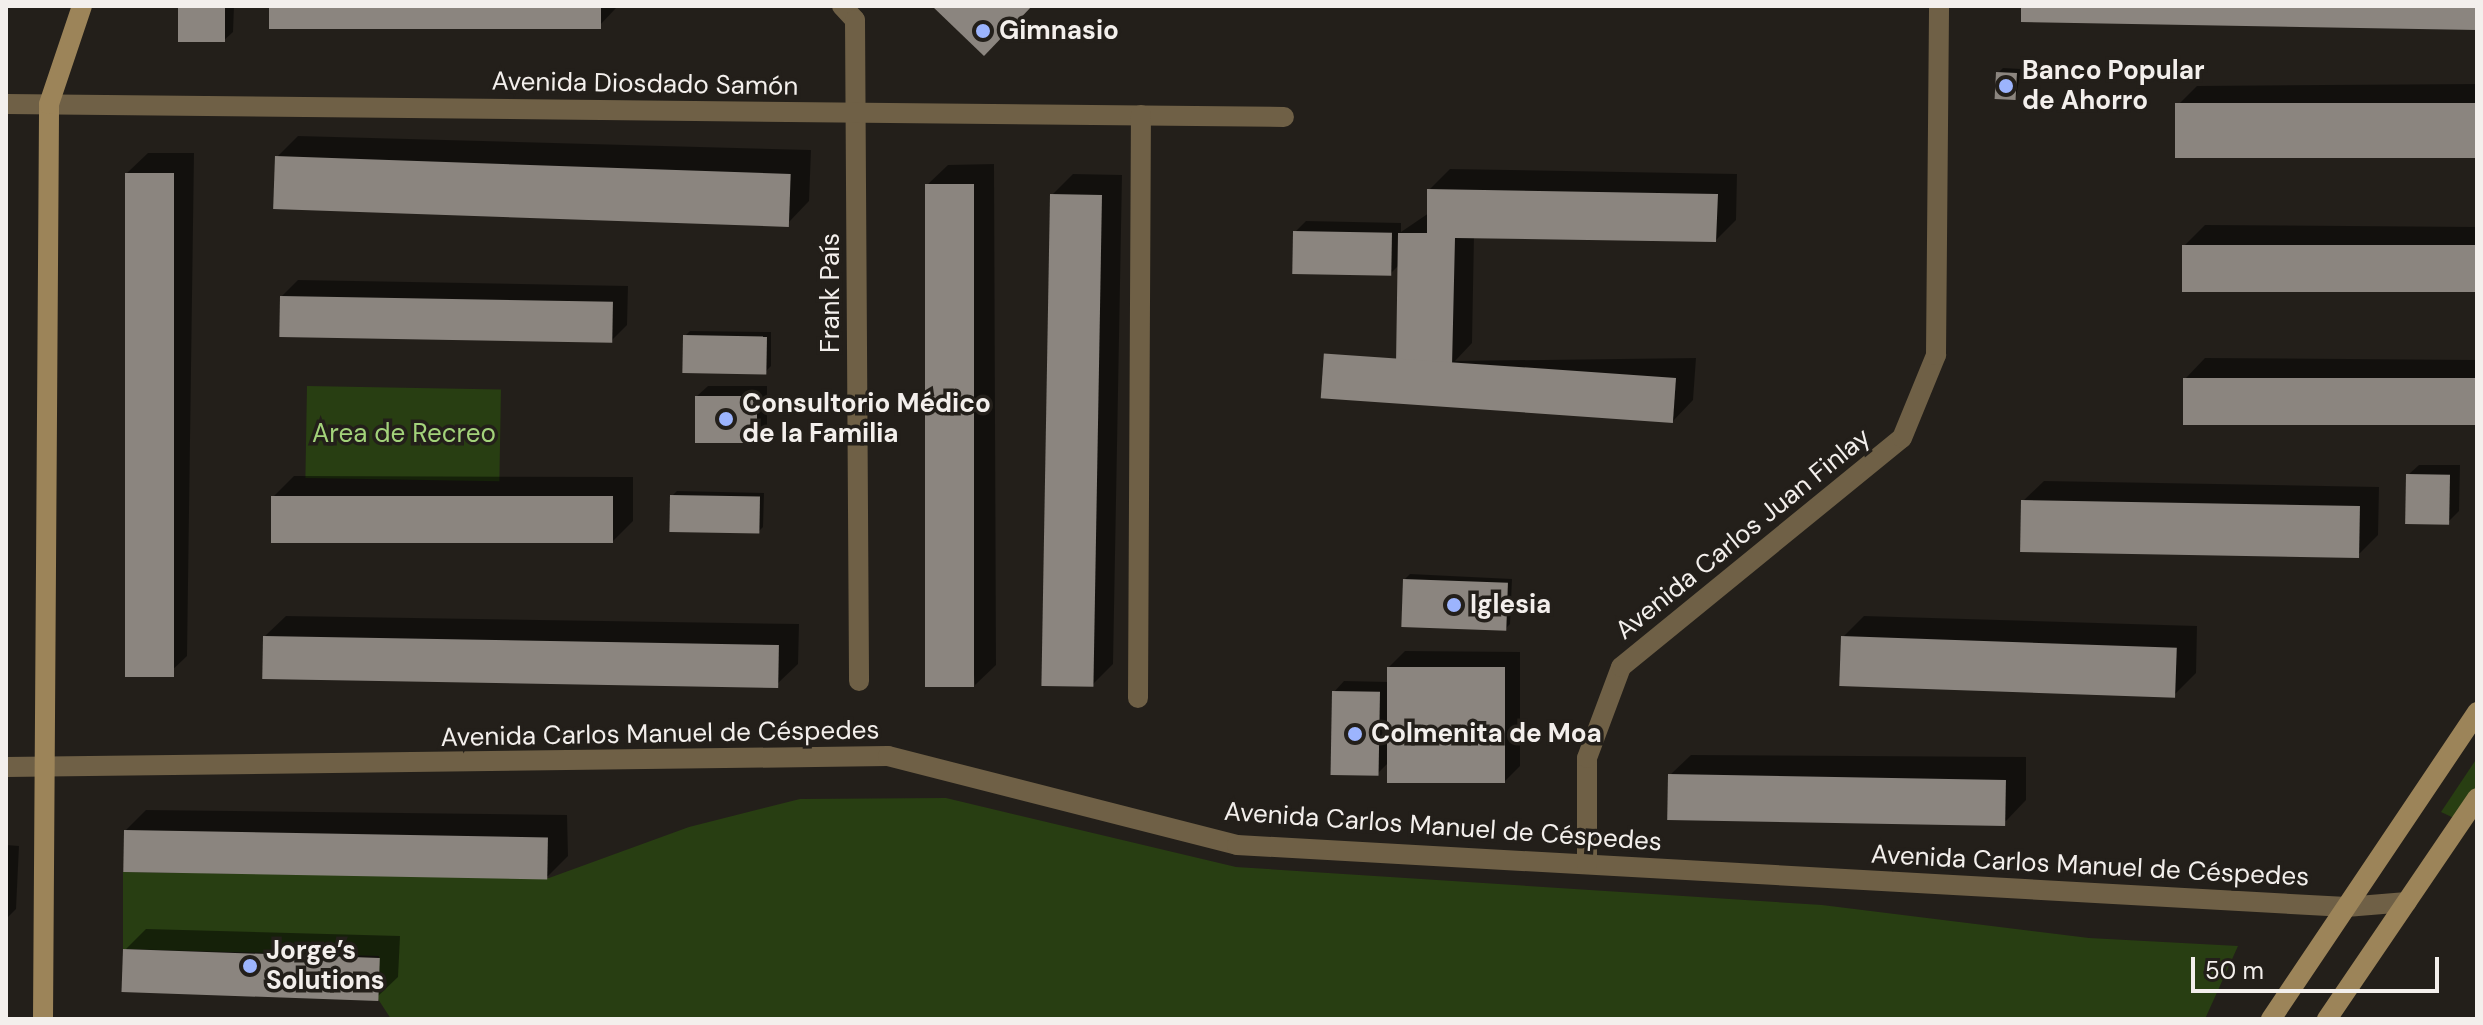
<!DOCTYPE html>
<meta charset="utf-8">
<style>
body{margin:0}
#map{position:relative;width:2483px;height:1025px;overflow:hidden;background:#231f1a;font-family:"DM Sans",sans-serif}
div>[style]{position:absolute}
.green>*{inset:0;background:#283e12;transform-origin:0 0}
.shadow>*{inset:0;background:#0007}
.building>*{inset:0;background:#8b857f;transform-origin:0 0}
.street>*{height:20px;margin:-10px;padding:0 10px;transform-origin:10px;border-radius:10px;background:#6f6046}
.secondary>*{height:20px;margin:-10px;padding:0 10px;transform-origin:10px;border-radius:10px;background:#9c8459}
.dots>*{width:22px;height:22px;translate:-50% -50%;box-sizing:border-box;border:4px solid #231f1a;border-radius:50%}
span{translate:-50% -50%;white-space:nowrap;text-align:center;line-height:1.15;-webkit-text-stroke:7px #231f1a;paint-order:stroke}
.poi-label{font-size:26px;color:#f3efec;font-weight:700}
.left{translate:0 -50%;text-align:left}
.street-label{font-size:26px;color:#f3efec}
.park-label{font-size:26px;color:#a3d37a}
.frame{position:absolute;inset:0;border:8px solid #f3efec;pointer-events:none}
.scale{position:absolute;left:2191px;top:957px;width:248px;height:36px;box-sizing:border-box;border:4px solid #f3efec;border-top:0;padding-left:10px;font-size:24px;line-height:28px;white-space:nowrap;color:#f3efec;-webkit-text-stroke:6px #231f1a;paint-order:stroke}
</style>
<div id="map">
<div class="green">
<i style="left:307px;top:386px;width:194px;height:92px;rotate:1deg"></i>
<i style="clip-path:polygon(2477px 758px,2477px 788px,2456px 819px,2441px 812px)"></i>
<i style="clip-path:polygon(946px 798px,1236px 867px,1822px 905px,2089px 938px,2238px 946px,2205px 1019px,391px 1019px,378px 999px,379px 956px,123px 949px,123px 872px,549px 878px,689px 827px,800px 799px)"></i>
</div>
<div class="shadow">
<i style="clip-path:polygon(180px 6px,234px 6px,233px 32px,222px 42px)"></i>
<i style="clip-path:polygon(271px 6px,616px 6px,616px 8px,600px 25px)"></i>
<i style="clip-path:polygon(2003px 68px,2021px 69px,2016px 97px,1998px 73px)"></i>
<i style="clip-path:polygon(2477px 84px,2477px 156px,2177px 106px,2197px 86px)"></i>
<i style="clip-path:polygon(298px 136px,811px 150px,809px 201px,789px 222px,277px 157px)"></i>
<i style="clip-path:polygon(148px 153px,194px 153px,187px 656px,166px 676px,127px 173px)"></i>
<i style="clip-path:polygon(994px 164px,996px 665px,975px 685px,927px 185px,948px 165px)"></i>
<i style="clip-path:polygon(1450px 169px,1737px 174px,1736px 220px,1716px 240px,1474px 236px,1472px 343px,1455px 361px,1696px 358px,1693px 400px,1673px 421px,1326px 382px,1346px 361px,1398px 361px,1399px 265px,1390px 274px,1295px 232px,1306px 221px,1401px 223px,1401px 232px,1429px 213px,1429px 190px)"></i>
<i style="clip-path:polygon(1073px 174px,1122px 175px,1113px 664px,1092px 685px,1052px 195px)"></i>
<i style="clip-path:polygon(2205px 225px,2477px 227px,2477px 292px,2184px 246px)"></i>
<i style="clip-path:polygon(298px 280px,628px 286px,627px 325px,611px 341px,282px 296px)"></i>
<i style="clip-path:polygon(690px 331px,771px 332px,771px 366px,766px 371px,685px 336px)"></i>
<i style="clip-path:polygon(2205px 358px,2477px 360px,2477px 425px,2185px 379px)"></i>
<i style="clip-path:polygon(708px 386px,767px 386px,767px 430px,756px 441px,697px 396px)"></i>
<i style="clip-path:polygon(2419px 465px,2460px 465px,2459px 511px,2448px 522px,2408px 475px)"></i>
<i style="clip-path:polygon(294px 476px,633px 477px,633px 521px,612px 542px,273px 497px)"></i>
<i style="clip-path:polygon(2044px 481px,2379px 487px,2378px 535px,2357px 556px,2023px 501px)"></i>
<i style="clip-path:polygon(677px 491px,764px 493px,763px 527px,758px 532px,672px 496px)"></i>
<i style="clip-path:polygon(1410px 574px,1512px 579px,1510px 624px,1505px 629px,1405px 579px)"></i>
<i style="clip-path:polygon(286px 616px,799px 624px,798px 664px,777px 684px,265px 636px)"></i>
<i style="clip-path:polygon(1864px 616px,2197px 626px,2196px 673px,2175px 694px,1843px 637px)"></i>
<i style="clip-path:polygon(1405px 651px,1520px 652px,1520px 766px,1504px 782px,1389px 762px,1377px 774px,1334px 692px,1344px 681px,1389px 682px,1389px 667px)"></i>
<i style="clip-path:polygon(1691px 755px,2026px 757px,2026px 800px,2006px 821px,1670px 775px)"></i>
<i style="clip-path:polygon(146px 810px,567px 815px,568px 856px,548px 876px,126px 830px)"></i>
<i style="clip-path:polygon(6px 845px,19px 846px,16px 909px,6px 919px)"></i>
<i style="clip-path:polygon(146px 929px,400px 936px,398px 977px,377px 997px,125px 950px)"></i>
</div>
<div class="building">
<i style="left:178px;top:6px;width:47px;height:36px"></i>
<i style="left:269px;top:6px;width:332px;height:23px"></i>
<i style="clip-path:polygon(932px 6px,1032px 6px,984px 56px)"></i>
<i style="clip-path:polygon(2021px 6px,2477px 6px,2477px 30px,2021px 22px)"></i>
<i style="left:1996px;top:72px;width:21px;height:27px;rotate:3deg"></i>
<i style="left:2477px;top:103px;width:55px;height:302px;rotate:90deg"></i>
<i style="left:275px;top:156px;width:516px;height:53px;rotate:2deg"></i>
<i style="left:125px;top:173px;width:49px;height:504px"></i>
<i style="left:974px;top:184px;width:503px;height:49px;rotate:90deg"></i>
<i style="clip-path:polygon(1427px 189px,1718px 194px,1716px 242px,1455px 238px,1452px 366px,1396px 365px,1398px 233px,1427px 233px)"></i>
<i style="left:1050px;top:194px;width:52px;height:492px;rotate:1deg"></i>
<i style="left:1293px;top:231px;width:99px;height:43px;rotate:1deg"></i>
<i style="left:2182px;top:245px;width:295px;height:47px"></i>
<i style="left:280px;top:296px;width:333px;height:41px;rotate:1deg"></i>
<i style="left:683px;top:335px;width:84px;height:38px;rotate:1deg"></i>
<i style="left:1676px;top:378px;width:45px;height:353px;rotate:94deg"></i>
<i style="left:2183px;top:378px;width:294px;height:47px"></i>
<i style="left:695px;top:396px;width:62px;height:47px"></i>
<i style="left:2406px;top:474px;width:44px;height:50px;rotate:1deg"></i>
<i style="left:670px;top:495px;width:90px;height:37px;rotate:1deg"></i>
<i style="left:271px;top:496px;width:342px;height:47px"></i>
<i style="left:2021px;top:500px;width:339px;height:52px;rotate:1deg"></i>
<i style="left:1403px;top:579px;width:105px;height:48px;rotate:2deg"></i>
<i style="left:263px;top:636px;width:516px;height:43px;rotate:1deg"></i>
<i style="left:1841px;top:636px;width:336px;height:50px;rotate:2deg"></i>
<i style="left:1387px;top:667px;width:118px;height:116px"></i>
<i style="left:1332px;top:691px;width:48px;height:84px;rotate:1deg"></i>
<i style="left:1668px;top:774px;width:338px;height:46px;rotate:1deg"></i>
<i style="left:124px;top:830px;width:424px;height:42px;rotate:1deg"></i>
<i style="left:123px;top:949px;width:257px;height:43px;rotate:2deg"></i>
</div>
<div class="street">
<i style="left:842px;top:6px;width:19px;rotate:47deg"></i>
<i style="left:855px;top:20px;width:661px;rotate:89.65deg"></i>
<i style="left:6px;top:104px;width:1278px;rotate:0.58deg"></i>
<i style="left:1138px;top:698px;width:583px;rotate:-89.71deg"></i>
<i style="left:6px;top:767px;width:882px;rotate:-0.71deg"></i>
<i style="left:888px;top:756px;width:360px;rotate:14.3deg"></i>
<i style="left:1237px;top:845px;width:1111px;rotate:3.2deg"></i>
<i style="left:2346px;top:907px;width:61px;rotate:-4.7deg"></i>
<i style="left:1587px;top:864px;width:106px;rotate:-90deg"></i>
<i style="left:1587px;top:758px;width:97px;rotate:-69.5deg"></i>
<i style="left:1621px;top:667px;width:362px;rotate:-39.2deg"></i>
<i style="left:1902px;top:438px;width:90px;rotate:-67.7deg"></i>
<i style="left:1936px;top:355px;width:349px;rotate:-89.5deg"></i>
</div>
<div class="secondary">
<i style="left:43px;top:1019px;width:915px;rotate:-89.62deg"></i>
<i style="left:49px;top:104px;width:103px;rotate:-71.4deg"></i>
<i style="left:2271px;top:1019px;width:370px;rotate:-56.1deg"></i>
<i style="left:2327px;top:1019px;width:267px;rotate:-55.8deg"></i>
</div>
<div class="dots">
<i style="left:983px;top:31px;background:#9cb4fd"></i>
<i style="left:2006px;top:86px;background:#9cb4fd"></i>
<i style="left:726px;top:419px;background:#9cb4fd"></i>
<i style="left:1454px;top:605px;background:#9cb4fd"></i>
<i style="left:1355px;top:734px;background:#9cb4fd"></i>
<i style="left:250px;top:966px;background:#9cb4fd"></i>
</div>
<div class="poi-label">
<span class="left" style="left:999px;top:31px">Gimnasio</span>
<span class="left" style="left:2022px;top:86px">Banco Popular<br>de Ahorro</span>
<span class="left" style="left:742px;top:419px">Consultorio Médico<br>de la Familia</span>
<span class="left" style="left:1470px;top:605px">Iglesia</span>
<span class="left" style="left:1371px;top:734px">Colmenita de Moa</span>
<span class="left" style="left:266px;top:966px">Jorge’s<br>Solutions</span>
</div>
<div class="street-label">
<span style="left:645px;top:84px;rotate:1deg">Avenida Diosdado Samón</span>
<span style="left:831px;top:293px;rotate:-90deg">Frank País</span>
<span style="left:1743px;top:534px;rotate:-39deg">Avenida Carlos Juan Finlay</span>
<span style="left:660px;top:734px;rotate:-1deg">Avenida Carlos Manuel de Céspedes</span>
<span style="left:1443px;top:827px;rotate:4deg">Avenida Carlos Manuel de Céspedes</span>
<span style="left:2090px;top:866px;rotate:3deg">Avenida Carlos Manuel de Céspedes</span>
</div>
<div class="park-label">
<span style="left:404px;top:434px">Area de Recreo</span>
</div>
<div class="frame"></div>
<div class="scale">50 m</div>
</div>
